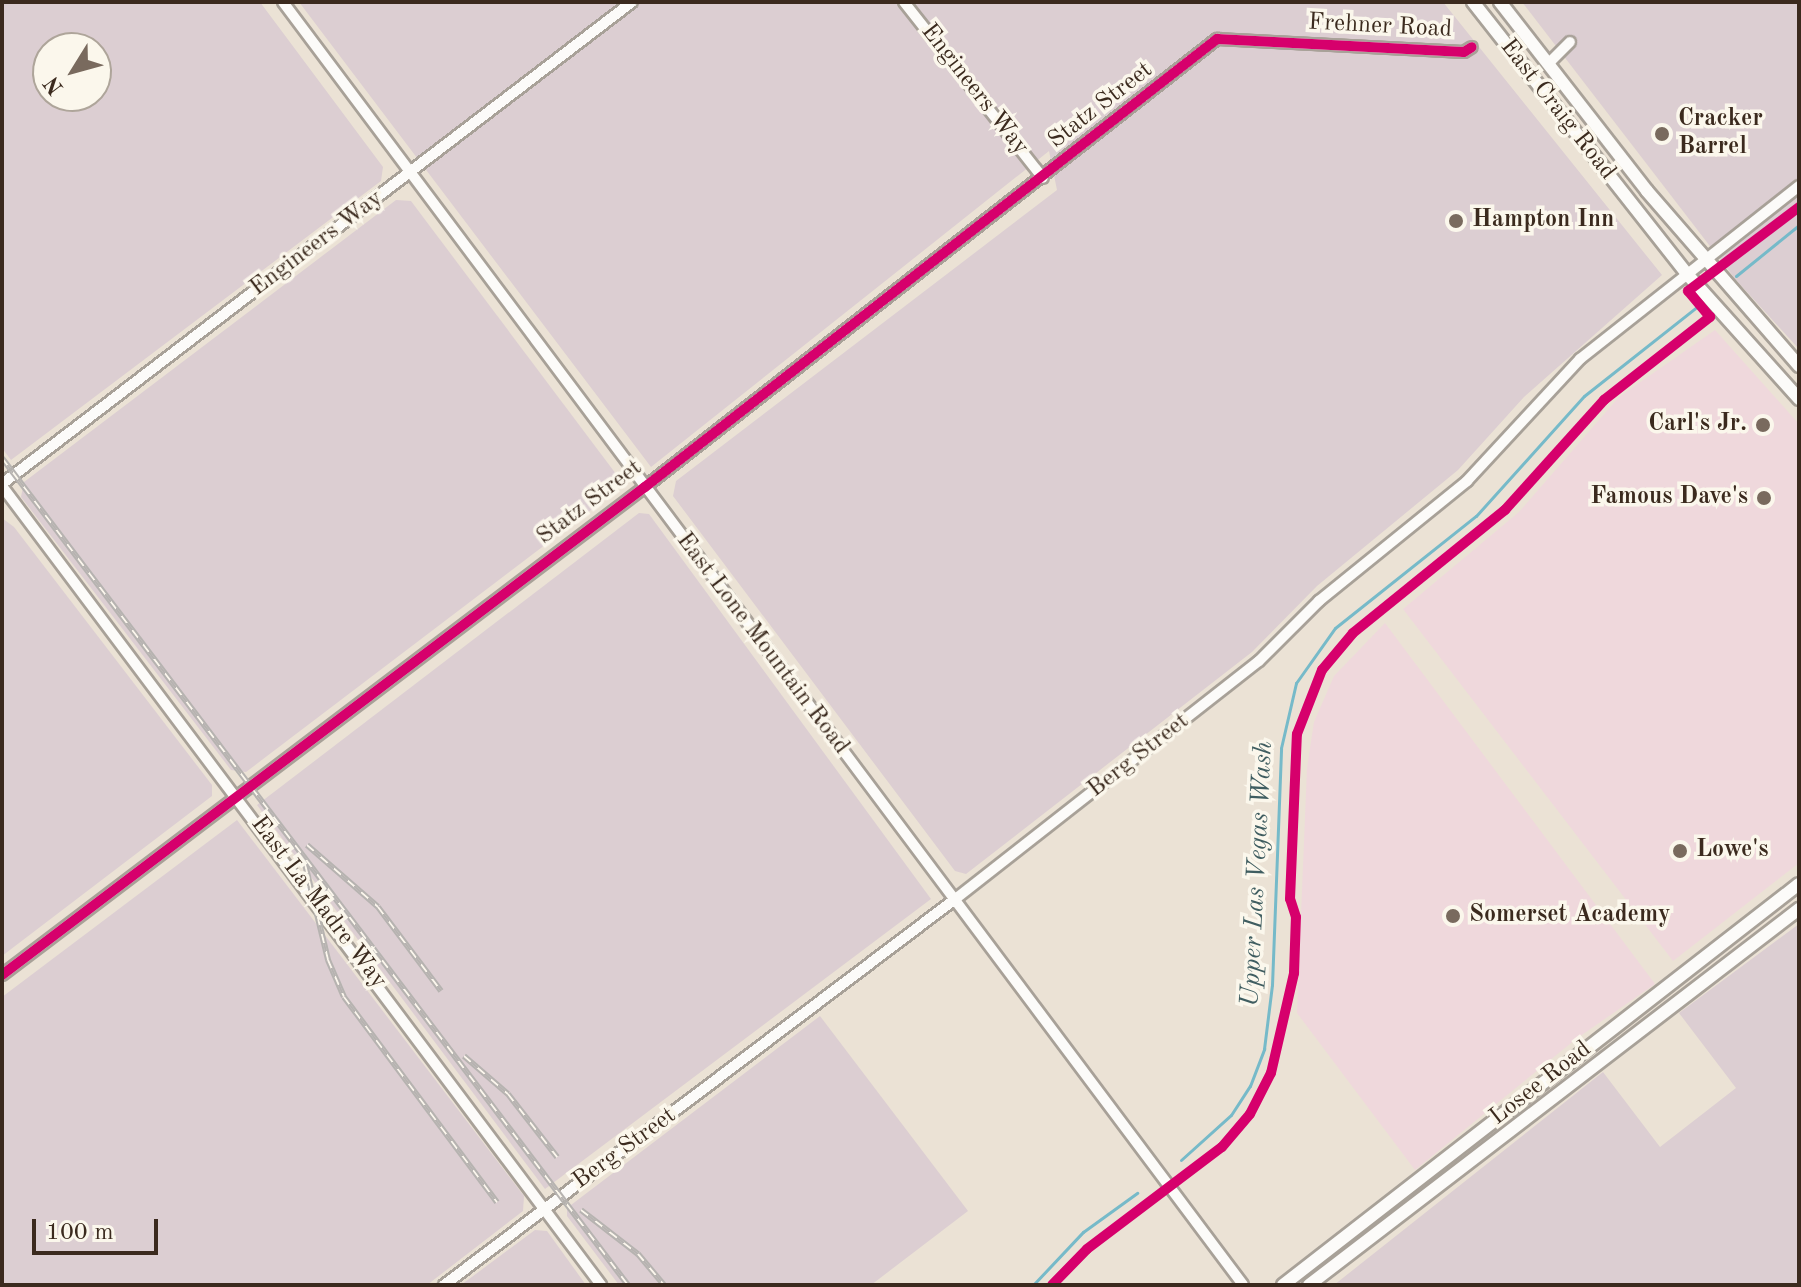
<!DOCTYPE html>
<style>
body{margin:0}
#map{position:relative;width:1801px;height:1287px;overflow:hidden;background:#ebe2d5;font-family:"Old Standard TT",serif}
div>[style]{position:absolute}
.built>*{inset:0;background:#efd8dc}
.industrial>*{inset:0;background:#dcced2}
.stream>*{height:3px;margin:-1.5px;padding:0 1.5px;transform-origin:1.5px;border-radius:1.5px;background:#76bac9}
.roads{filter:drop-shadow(2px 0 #a8a198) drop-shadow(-2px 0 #a8a198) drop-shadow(0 2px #a8a198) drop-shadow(0 -2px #a8a198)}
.minor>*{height:10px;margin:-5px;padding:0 5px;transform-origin:5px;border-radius:5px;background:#fcfbf9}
.major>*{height:12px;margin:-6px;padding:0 6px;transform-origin:6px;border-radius:6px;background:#fcfbf9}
.rail>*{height:6px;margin-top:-3px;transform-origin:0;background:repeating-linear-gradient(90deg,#fbf7ec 0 9px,#b6b3b0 0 18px);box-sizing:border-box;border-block:2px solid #b6b3b0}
.cycleway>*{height:10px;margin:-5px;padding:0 5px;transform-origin:5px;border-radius:5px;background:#d6006c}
.dots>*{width:22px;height:22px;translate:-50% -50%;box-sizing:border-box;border:4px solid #fbf7ec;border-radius:50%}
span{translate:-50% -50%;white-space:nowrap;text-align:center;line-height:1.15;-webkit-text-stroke:7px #fbf7ec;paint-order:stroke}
.street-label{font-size:24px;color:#3b2a1e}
.poi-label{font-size:24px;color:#3b2a1e;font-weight:700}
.left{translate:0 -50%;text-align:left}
.right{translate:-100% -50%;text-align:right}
.water-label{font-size:26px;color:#3f5d60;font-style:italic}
.frame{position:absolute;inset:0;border:4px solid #3b2a1e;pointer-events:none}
.north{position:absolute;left:32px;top:32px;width:80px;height:80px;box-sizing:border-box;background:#fbf7ec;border:2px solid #aea59a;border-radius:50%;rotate:233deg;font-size:22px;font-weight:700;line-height:32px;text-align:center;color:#3b2a1e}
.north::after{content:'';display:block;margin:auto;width:28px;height:36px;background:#796a5e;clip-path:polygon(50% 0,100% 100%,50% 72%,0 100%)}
.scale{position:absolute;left:32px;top:1219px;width:126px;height:36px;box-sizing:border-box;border:4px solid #3b2a1e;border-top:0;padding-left:10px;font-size:24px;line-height:28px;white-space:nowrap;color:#3b2a1e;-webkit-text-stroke:6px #fbf7ec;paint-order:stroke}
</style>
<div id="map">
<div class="built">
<i style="clip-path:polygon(1715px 330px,1799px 424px,1799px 863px,1673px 961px,1403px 609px,1519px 512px,1619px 397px)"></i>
<i style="clip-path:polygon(1385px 623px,1655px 984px,1576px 1039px,1415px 1170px,1297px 1013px,1307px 768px,1314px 722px,1334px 676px)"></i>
</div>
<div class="industrial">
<i style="clip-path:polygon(evenodd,2px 2px,260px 2px,383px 167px,381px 181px,11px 460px,2px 448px,2px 2px,48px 48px,96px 48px,96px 96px,48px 96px,48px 48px)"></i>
<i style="clip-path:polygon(299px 2px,1443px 2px,1662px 275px,1524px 397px,1458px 470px,1317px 586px,1252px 652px,966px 874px,955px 871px,673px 496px,676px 481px,1057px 190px,1049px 151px,651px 467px)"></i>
<i style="clip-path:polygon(1522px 2px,1799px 2px,1799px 349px,1736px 280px)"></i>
<i style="clip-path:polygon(396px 200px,411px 201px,619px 478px,616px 491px,246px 772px,231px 770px,21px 497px,24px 482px)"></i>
<i style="clip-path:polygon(639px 513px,649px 514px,931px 899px,545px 1189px,257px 805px)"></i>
<i style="clip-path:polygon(2px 518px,14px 527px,212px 785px,212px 796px,2px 956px)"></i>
<i style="clip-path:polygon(237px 820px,524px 1196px,523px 1211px,427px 1285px,2px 1285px,2px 997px)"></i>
<i style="clip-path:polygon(1799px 924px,1799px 1285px,1334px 1285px,1603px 1072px,1660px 1147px,1736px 1088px,1679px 1013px)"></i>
<i style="clip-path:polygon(820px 1016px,968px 1211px,871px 1285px,619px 1285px,567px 1216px,567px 1208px)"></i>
<i style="clip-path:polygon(535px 1230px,547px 1231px,586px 1285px,461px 1285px)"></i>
</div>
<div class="stream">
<i style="left:1736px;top:276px;width:81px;rotate:-39deg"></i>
<i style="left:1181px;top:1160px;width:67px;rotate:-42deg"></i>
<i style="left:1231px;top:1115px;width:35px;rotate:-57deg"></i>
<i style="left:1250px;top:1086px;width:40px;rotate:-69deg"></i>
<i style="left:1264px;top:1049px;width:64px;rotate:-82.9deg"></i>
<i style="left:1272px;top:985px;width:237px;rotate:-87.8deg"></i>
<i style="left:1281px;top:748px;width:67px;rotate:-77deg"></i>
<i style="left:1296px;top:683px;width:67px;rotate:-54.7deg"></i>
<i style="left:1335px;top:628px;width:180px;rotate:-38.5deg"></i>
<i style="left:1476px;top:516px;width:161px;rotate:-48deg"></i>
<i style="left:1584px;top:396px;width:145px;rotate:-38.3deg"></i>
<i style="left:1033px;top:1285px;width:73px;rotate:-46.7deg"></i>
<i style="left:1083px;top:1232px;width:67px;rotate:-35.8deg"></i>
</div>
<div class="roads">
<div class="minor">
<i style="left:283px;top:2px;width:1602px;rotate:53.19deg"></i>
<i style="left:904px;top:2px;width:224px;rotate:51.7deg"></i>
<i style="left:1548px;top:64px;width:31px;rotate:-45deg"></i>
<i style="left:2px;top:484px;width:793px;rotate:-37.42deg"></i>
<i style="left:2px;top:486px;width:999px;rotate:53.14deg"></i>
<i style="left:2px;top:975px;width:807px;rotate:-37.2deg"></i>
<i style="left:645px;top:487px;width:727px;rotate:-38.07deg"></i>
<i style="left:1217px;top:39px;width:247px;rotate:3deg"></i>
<i style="left:1464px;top:52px;width:9px;rotate:-32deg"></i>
<i style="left:444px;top:1285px;width:639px;rotate:-37.05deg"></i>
<i style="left:954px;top:900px;width:387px;rotate:-38.1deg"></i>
<i style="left:1259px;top:661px;width:85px;rotate:-45deg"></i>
<i style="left:1319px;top:601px;width:191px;rotate:-39deg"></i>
<i style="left:1467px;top:481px;width:166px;rotate:-47.2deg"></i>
<i style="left:1580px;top:359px;width:279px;rotate:-38.3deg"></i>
</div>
<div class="major">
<i style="left:1473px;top:2px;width:346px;rotate:51.8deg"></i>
<i style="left:1687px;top:274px;width:168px;rotate:48.1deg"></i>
<i style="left:1500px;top:2px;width:239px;rotate:52.1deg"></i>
<i style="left:1647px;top:191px;width:232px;rotate:49deg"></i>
<i style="left:1283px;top:1285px;width:653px;rotate:-37.85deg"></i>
<i style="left:1309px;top:1285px;width:618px;rotate:-37.5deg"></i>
</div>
</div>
<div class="rail">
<i style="left:2px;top:458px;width:1037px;rotate:52.88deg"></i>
<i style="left:307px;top:845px;width:94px;rotate:41.1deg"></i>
<i style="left:378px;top:907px;width:105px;rotate:53.1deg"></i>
<i style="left:305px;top:864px;width:99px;rotate:76.5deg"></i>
<i style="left:328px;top:960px;width:40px;rotate:66.6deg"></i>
<i style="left:344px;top:997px;width:256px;rotate:53.3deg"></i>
<i style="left:464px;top:1056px;width:58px;rotate:40.8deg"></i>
<i style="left:508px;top:1094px;width:80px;rotate:52.1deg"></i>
<i style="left:581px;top:1210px;width:72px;rotate:37.7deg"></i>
<i style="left:638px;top:1254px;width:40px;rotate:50deg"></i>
</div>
<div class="cycleway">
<i style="left:2px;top:975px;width:807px;rotate:-37.2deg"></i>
<i style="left:645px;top:487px;width:727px;rotate:-38.07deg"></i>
<i style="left:1217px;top:39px;width:247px;rotate:3deg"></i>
<i style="left:1464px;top:52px;width:9px;rotate:-32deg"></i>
<i style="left:1052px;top:1285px;width:50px;rotate:-45.8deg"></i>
<i style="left:1087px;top:1249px;width:169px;rotate:-37.1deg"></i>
<i style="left:1222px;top:1147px;width:43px;rotate:-49.7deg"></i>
<i style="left:1250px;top:1114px;width:46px;rotate:-62.9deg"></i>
<i style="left:1271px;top:1073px;width:103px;rotate:-77deg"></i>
<i style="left:1294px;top:973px;width:56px;rotate:-88deg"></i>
<i style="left:1296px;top:917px;width:19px;rotate:-108deg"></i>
<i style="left:1290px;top:899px;width:165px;rotate:-87.6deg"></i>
<i style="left:1297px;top:734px;width:69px;rotate:-68.7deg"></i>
<i style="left:1322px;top:670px;width:48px;rotate:-50deg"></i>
<i style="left:1353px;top:633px;width:196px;rotate:-39deg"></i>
<i style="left:1505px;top:510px;width:148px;rotate:-48deg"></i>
<i style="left:1604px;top:400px;width:135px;rotate:-38.1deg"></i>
<i style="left:1710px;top:317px;width:34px;rotate:-130deg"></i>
<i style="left:1688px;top:291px;width:139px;rotate:-37.1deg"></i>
</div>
<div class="dots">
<i style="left:1662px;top:134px;background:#796a5e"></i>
<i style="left:1456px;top:221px;background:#796a5e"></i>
<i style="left:1763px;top:425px;background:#796a5e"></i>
<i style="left:1764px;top:498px;background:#796a5e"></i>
<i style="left:1680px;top:851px;background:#796a5e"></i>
<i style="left:1453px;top:916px;background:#796a5e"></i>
</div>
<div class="street-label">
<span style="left:1380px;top:27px;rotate:3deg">Frehner Road</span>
<span style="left:974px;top:90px;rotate:52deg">Engineers Way</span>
<span style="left:1101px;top:106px;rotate:-38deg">Statz Street</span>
<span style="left:1557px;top:110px;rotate:52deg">East Craig Road</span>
<span style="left:317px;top:244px;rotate:-37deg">Engineers Way</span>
<span style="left:590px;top:503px;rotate:-37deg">Statz Street</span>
<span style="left:762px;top:644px;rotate:53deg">East Lone Mountain Road</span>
<span style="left:1139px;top:756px;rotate:-38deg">Berg Street</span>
<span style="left:318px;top:903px;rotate:53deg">East La Madre Way</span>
<span style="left:1541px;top:1084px;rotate:-38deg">Losee Road</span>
<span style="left:625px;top:1149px;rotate:-36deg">Berg Street</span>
</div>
<div class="poi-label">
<span class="left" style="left:1678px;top:134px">Cracker<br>Barrel</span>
<span class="left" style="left:1472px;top:221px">Hampton Inn</span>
<span class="right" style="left:1747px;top:425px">Carl's Jr.</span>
<span class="right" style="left:1748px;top:498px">Famous Dave's</span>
<span class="left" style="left:1696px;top:851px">Lowe's</span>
<span class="left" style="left:1469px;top:916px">Somerset Academy</span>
</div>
<div class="water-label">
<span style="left:1258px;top:874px;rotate:-87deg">Upper Las Vegas Wash</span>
</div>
<div class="frame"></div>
<div class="north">N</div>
<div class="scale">100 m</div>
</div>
